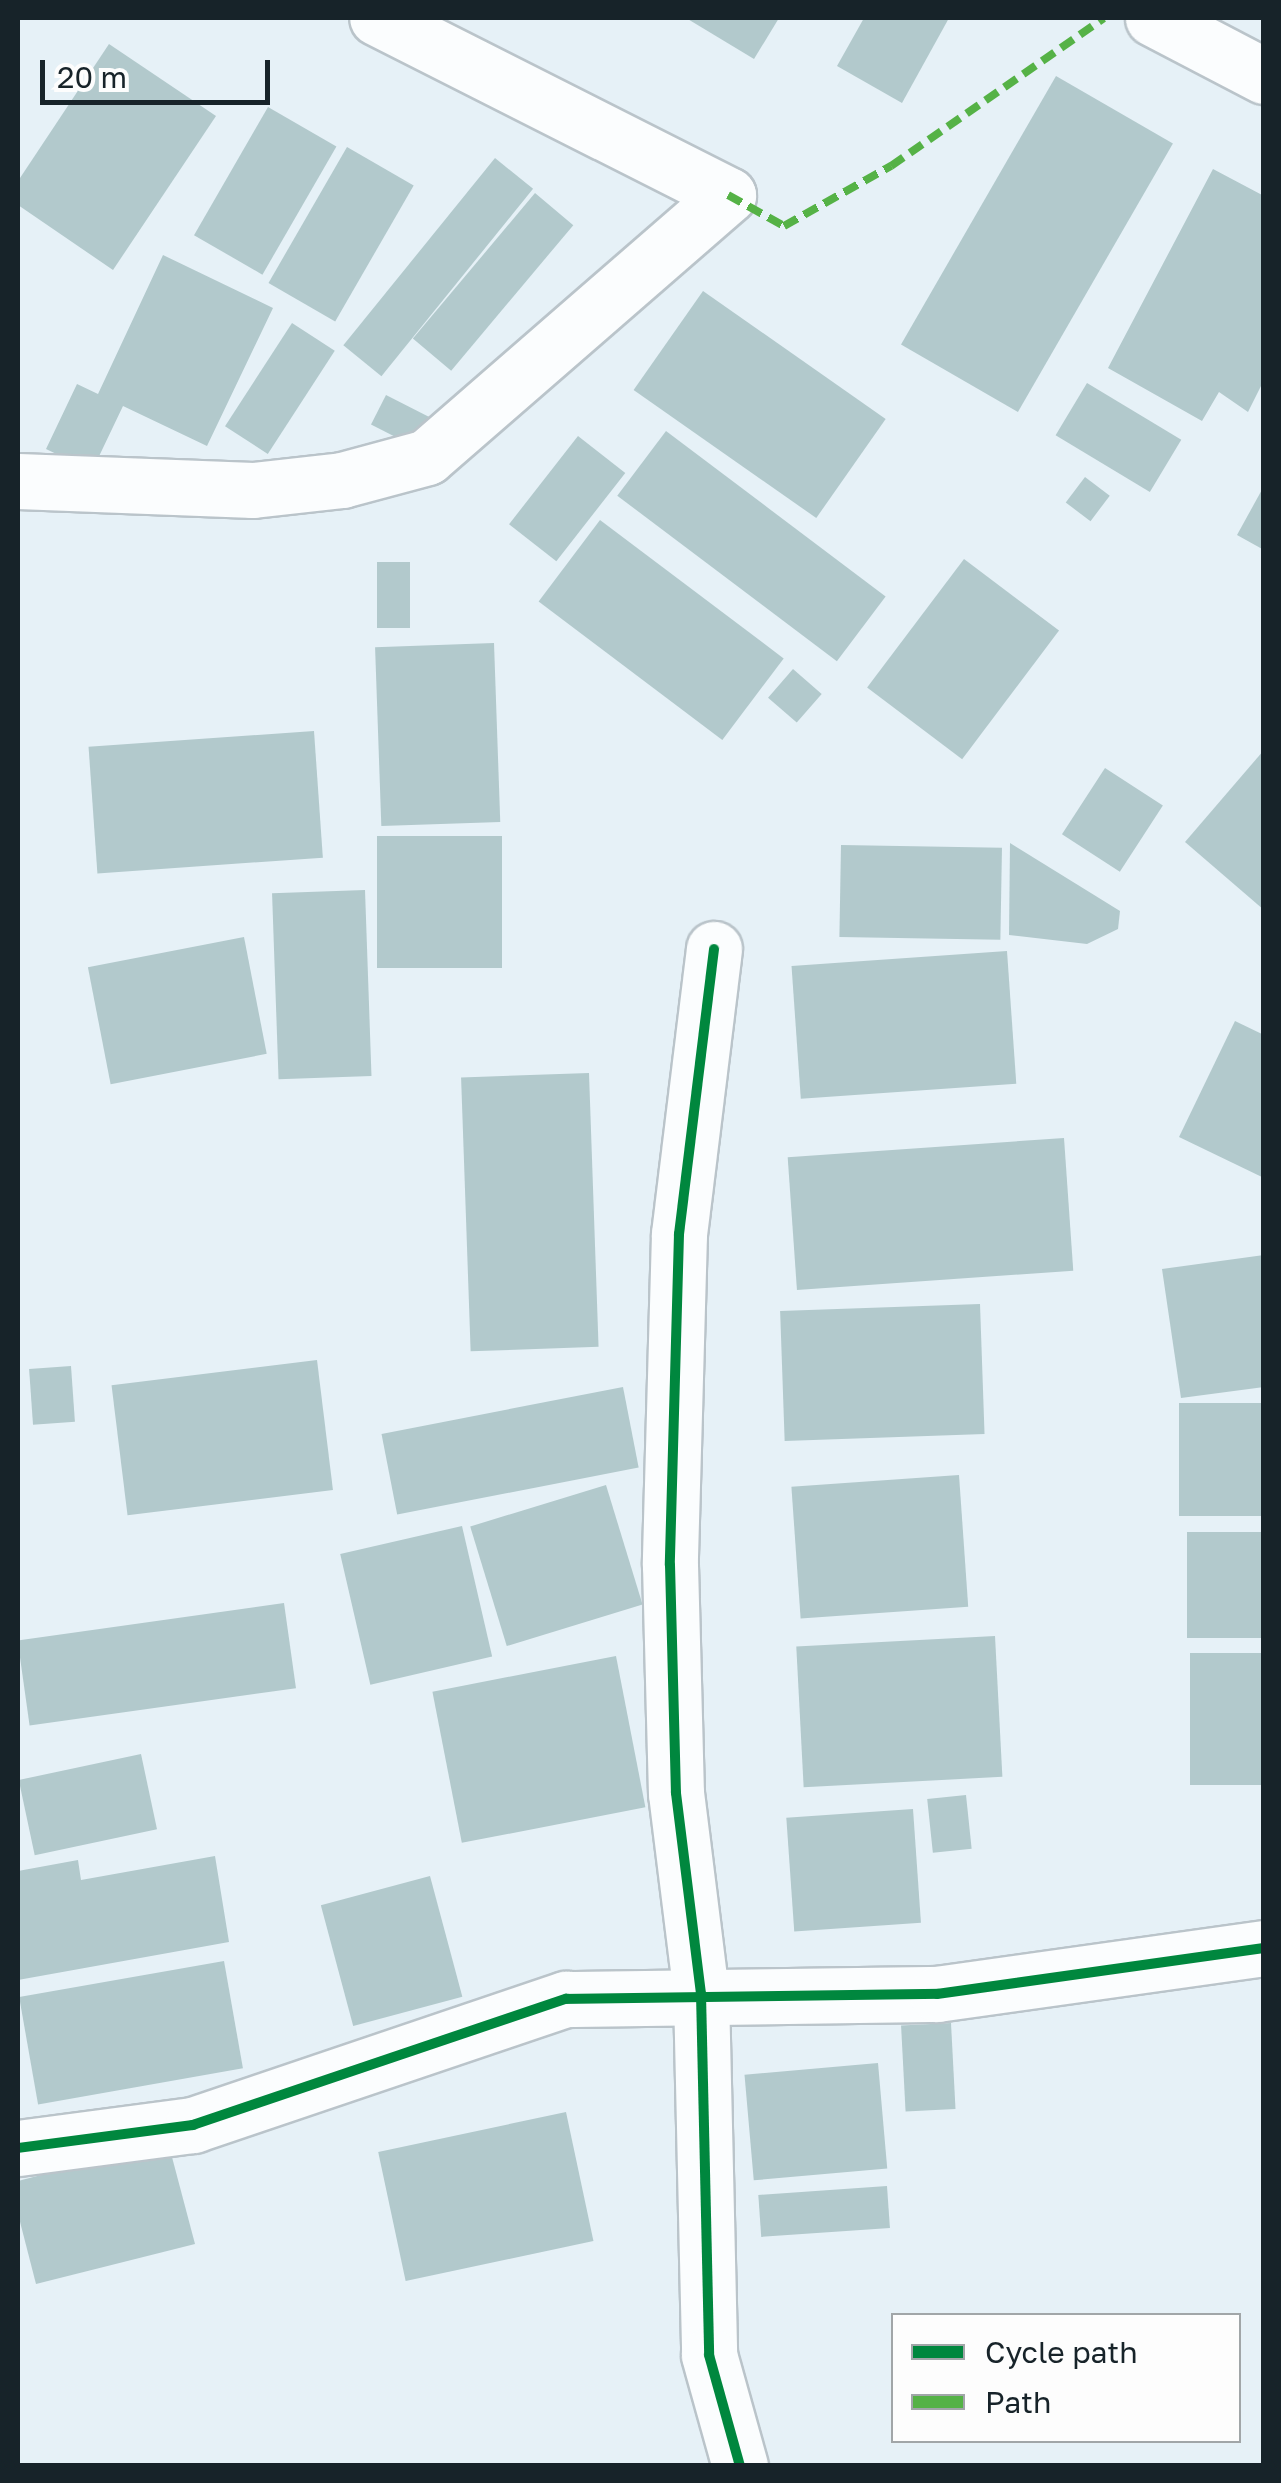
<!DOCTYPE html>
<style>
body{margin:0}
#map{position:relative;width:1281px;height:2483px;overflow:hidden;background:#e6f1f7;font-family:"Golos Text",sans-serif}
div>[style]{position:absolute}
.building>*{inset:0;background:#b2c9cc;transform-origin:0 0}
.roads{filter:drop-shadow(2px 0 #bac4ca) drop-shadow(-2px 0 #bac4ca) drop-shadow(0 2px #bac4ca) drop-shadow(0 -2px #bac4ca)}
.street>*{height:55px;margin:-27.5px;padding:0 27.5px;transform-origin:27.5px;border-radius:27.5px;background:#fbfdfe}
.quiet>*{height:8px;margin-top:-4px;transform-origin:0;background:repeating-linear-gradient(90deg,#55b246 0 15px,transparent 0 23px)}
.cycleway>*{height:10px;margin:-5px;padding:0 5px;transform-origin:5px;border-radius:5px;background:#00873e}
span{translate:-50% -50%;white-space:nowrap;text-align:center;line-height:1.15;-webkit-text-stroke:9px #fdfdfd;paint-order:stroke}
.frame{position:absolute;inset:0;border:20px solid #172329;pointer-events:none}
.legend{position:absolute;left:891px;top:2313px;width:350px;height:130px;box-sizing:border-box;background:#fdfdfd;border:2px solid #a1a6a8;margin:0;padding:12px 18px;list-style:none;font-size:30px;color:#172329}
.legend li{display:flex;align-items:center;gap:20px;height:50px}
.legend b{width:50px;border:2px solid #a1a6a8}
.scale{position:absolute;left:40px;top:60px;width:230px;height:45px;box-sizing:border-box;border:5px solid #172329;border-top:0;padding-left:12px;font-size:30px;line-height:35px;white-space:nowrap;color:#172329;-webkit-text-stroke:8px #fdfdfd;paint-order:stroke}
</style>
<div id="map">
<div class="building">
<i style="clip-path:polygon(686px 18px,779px 18px,754px 59px)"></i>
<i style="clip-path:polygon(864px 18px,949px 18px,902px 103px,837px 66px)"></i>
<i style="clip-path:polygon(109px 44px,216px 116px,113px 270px,18px 205px,18px 181px)"></i>
<i style="left:1056px;top:76px;width:135px;height:310px;rotate:30deg"></i>
<i style="left:268px;top:107px;width:79px;height:148px;rotate:30deg"></i>
<i style="left:347px;top:147px;width:77px;height:157px;rotate:30deg"></i>
<i style="left:495px;top:158px;width:49px;height:241px;rotate:39deg"></i>
<i style="clip-path:polygon(1213px 169px,1264px 196px,1264px 380px,1248px 412px,1219px 392px,1202px 421px,1108px 368px)"></i>
<i style="left:535px;top:193px;width:50px;height:190px;rotate:40deg"></i>
<i style="clip-path:polygon(163px 255px,273px 308px,207px 446px,123px 406px,92px 471px,46px 449px,77px 384px,98px 394px)"></i>
<i style="left:703px;top:291px;width:223px;height:121px;rotate:35deg"></i>
<i style="left:292px;top:323px;width:51px;height:123px;rotate:33deg"></i>
<i style="left:1087px;top:383px;width:110px;height:61px;rotate:31deg"></i>
<i style="left:386px;top:395px;width:59px;height:33px;rotate:27deg"></i>
<i style="left:666px;top:431px;width:275px;height:81px;rotate:37deg"></i>
<i style="left:578px;top:436px;width:60px;height:112px;rotate:38deg"></i>
<i style="left:1085px;top:477px;width:31px;height:32px;rotate:37deg"></i>
<i style="clip-path:polygon(1264px 486px,1264px 550px,1237px 535px)"></i>
<i style="left:600px;top:520px;width:230px;height:102px;rotate:37deg"></i>
<i style="left:964px;top:559px;width:119px;height:161px;rotate:37deg"></i>
<i style="left:377px;top:562px;width:33px;height:66px"></i>
<i style="left:494px;top:643px;width:179px;height:119px;rotate:88deg"></i>
<i style="left:793px;top:669px;width:38px;height:38px;rotate:41deg"></i>
<i style="left:314px;top:731px;width:127px;height:226px;rotate:86deg"></i>
<i style="clip-path:polygon(1264px 750px,1264px 910px,1185px 842px)"></i>
<i style="left:1105px;top:768px;width:69px;height:79px;rotate:33deg"></i>
<i style="left:377px;top:836px;width:125px;height:132px"></i>
<i style="clip-path:polygon(1010px 843px,1120px 911px,1118px 929px,1087px 944px,1009px 935px)"></i>
<i style="left:841px;top:845px;width:161px;height:92px;rotate:1deg"></i>
<i style="left:365px;top:890px;width:186px;height:93px;rotate:88deg"></i>
<i style="left:244px;top:937px;width:119px;height:159px;rotate:79deg"></i>
<i style="left:1007px;top:951px;width:133px;height:216px;rotate:86deg"></i>
<i style="clip-path:polygon(1235px 1021px,1264px 1035px,1264px 1178px,1179px 1137px)"></i>
<i style="left:589px;top:1073px;width:274px;height:128px;rotate:88deg"></i>
<i style="left:1064px;top:1138px;width:133px;height:277px;rotate:86deg"></i>
<i style="clip-path:polygon(1264px 1255px,1264px 1387px,1181px 1398px,1162px 1269px)"></i>
<i style="left:980px;top:1304px;width:130px;height:200px;rotate:88deg"></i>
<i style="left:317px;top:1360px;width:131px;height:207px;rotate:83deg"></i>
<i style="left:71px;top:1366px;width:56px;height:42px;rotate:86deg"></i>
<i style="left:623px;top:1387px;width:82px;height:246px;rotate:79deg"></i>
<i style="left:1264px;top:1403px;width:113px;height:85px;rotate:90deg"></i>
<i style="left:959px;top:1475px;width:132px;height:168px;rotate:86deg"></i>
<i style="left:606px;top:1485px;width:125px;height:142px;rotate:73deg"></i>
<i style="left:462px;top:1526px;width:134px;height:125px;rotate:77deg"></i>
<i style="left:1264px;top:1532px;width:106px;height:77px;rotate:90deg"></i>
<i style="left:284px;top:1603px;width:86px;height:269px;rotate:82deg"></i>
<i style="left:995px;top:1636px;width:141px;height:199px;rotate:87deg"></i>
<i style="left:1264px;top:1653px;width:132px;height:74px;rotate:90deg"></i>
<i style="left:616px;top:1656px;width:154px;height:187px;rotate:79deg"></i>
<i style="left:141px;top:1754px;width:77px;height:125px;rotate:78deg"></i>
<i style="left:966px;top:1795px;width:54px;height:39px;rotate:84deg"></i>
<i style="left:913px;top:1809px;width:114px;height:127px;rotate:86deg"></i>
<i style="clip-path:polygon(215px 1856px,229px 1942px,18px 1980px,18px 1871px,78px 1860px,81px 1880px)"></i>
<i style="left:430px;top:1876px;width:125px;height:113px;rotate:75deg"></i>
<i style="left:224px;top:1961px;width:109px;height:208px;rotate:80deg"></i>
<i style="left:951px;top:2023px;width:86px;height:50px;rotate:87deg"></i>
<i style="left:878px;top:2063px;width:106px;height:134px;rotate:85deg"></i>
<i style="left:566px;top:2112px;width:132px;height:192px;rotate:78deg"></i>
<i style="clip-path:polygon(168px 2142px,195px 2244px,36px 2284px,18px 2214px,18px 2181px)"></i>
<i style="left:887px;top:2186px;width:42px;height:129px;rotate:86deg"></i>
</div>
<div class="roads">
<div class="street">
<i style="left:1153px;top:18px;width:125px;rotate:27.6deg"></i>
<i style="left:18px;top:481px;width:235px;rotate:2.2deg"></i>
<i style="left:253px;top:490px;width:90px;rotate:-6.4deg"></i>
<i style="left:342px;top:480px;width:88px;rotate:-15.1deg"></i>
<i style="left:427px;top:457px;width:399px;rotate:-41deg"></i>
<i style="left:728px;top:195px;width:393px;rotate:-153.2deg"></i>
<i style="left:714px;top:949px;width:287px;rotate:97deg"></i>
<i style="left:679px;top:1234px;width:331px;rotate:91.6deg"></i>
<i style="left:670px;top:1565px;width:228px;rotate:88.5deg"></i>
<i style="left:676px;top:1793px;width:203px;rotate:82.9deg"></i>
<i style="left:701px;top:1994px;width:361px;rotate:88.7deg"></i>
<i style="left:709px;top:2355px;width:115px;rotate:74.4deg"></i>
<i style="left:18px;top:2148px;width:177px;rotate:-7.5deg"></i>
<i style="left:193px;top:2125px;width:394px;rotate:-18.7deg"></i>
<i style="left:566px;top:1999px;width:371px;rotate:-0.8deg"></i>
<i style="left:937px;top:1994px;width:330px;rotate:-8deg"></i>
</div>
</div>
<div class="quiet">
<i style="left:728px;top:195px;width:64px;rotate:29deg"></i>
<i style="left:784px;top:226px;width:123px;rotate:-29.3deg"></i>
<i style="left:891px;top:166px;width:259px;rotate:-34.8deg"></i>
</div>
<div class="cycleway">
<i style="left:714px;top:949px;width:287px;rotate:97deg"></i>
<i style="left:679px;top:1234px;width:331px;rotate:91.6deg"></i>
<i style="left:670px;top:1565px;width:228px;rotate:88.5deg"></i>
<i style="left:676px;top:1793px;width:203px;rotate:82.9deg"></i>
<i style="left:701px;top:1994px;width:361px;rotate:88.7deg"></i>
<i style="left:709px;top:2355px;width:115px;rotate:74.4deg"></i>
<i style="left:18px;top:2148px;width:177px;rotate:-7.5deg"></i>
<i style="left:193px;top:2125px;width:394px;rotate:-18.7deg"></i>
<i style="left:566px;top:1999px;width:371px;rotate:-0.8deg"></i>
<i style="left:937px;top:1994px;width:330px;rotate:-8deg"></i>
</div>
<div class="frame"></div>
<ul class="legend">
<li><b style="height:12px;background:#00873e"></b>Cycle path</li>
<li><b style="height:12px;background:#55b246"></b>Path</li>
</ul>
<div class="scale">20 m</div>
</div>
